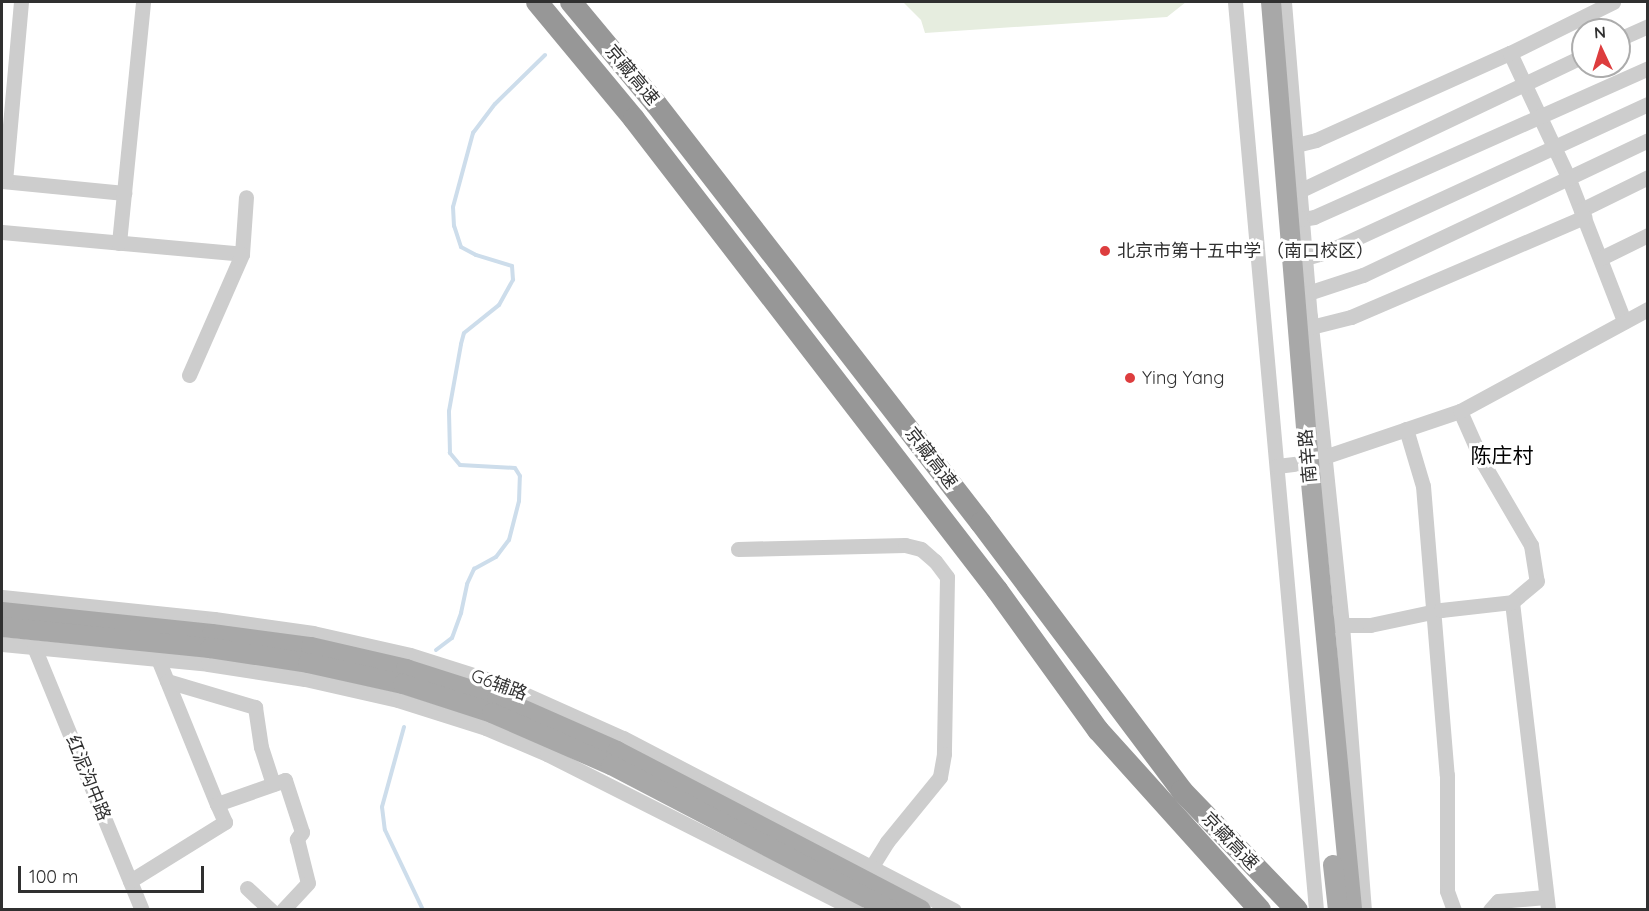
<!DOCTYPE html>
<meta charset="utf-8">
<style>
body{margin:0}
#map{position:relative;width:1649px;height:911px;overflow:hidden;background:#fff;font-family:Quicksand,"Noto Sans SC",sans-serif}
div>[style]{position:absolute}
.green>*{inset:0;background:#e6eddf}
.stream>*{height:4px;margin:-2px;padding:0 2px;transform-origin:2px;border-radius:2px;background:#cdddeb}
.minor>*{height:15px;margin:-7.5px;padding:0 7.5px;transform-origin:7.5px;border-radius:7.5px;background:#cdcdcd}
.major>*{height:20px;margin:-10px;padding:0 10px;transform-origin:10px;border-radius:10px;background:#a8a8a8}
.highway>*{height:22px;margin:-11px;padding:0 11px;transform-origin:11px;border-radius:11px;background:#979797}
.dots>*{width:16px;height:16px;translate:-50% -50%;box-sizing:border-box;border:3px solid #fff;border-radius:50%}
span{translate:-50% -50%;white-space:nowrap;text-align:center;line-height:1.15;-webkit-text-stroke:6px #fff;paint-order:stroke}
.street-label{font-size:18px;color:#303030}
.poi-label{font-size:18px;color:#303030}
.left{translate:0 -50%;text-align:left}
.quarter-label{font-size:21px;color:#000}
.frame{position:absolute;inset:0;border:3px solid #303030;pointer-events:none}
.north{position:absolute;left:1571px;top:18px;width:60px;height:60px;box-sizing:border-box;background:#fff;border:2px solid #acacac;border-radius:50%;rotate:356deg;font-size:16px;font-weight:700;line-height:24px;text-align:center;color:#303030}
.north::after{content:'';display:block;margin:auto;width:21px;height:27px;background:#dd3d3e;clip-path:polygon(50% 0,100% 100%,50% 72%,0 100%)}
.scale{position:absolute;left:18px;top:866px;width:186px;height:27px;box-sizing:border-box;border:3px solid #303030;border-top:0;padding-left:8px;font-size:18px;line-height:21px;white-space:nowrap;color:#303030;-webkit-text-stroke:4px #fff;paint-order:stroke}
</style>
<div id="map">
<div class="green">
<i style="clip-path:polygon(903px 2px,1186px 2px,1167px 17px,925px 33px,921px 20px)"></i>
</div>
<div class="stream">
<i style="left:436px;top:650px;width:20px;rotate:-37deg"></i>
<i style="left:452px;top:638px;width:27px;rotate:-70deg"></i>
<i style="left:461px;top:613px;width:30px;rotate:-78deg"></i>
<i style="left:467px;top:584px;width:17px;rotate:-65deg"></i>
<i style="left:474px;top:569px;width:25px;rotate:-29deg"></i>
<i style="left:496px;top:557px;width:21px;rotate:-53deg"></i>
<i style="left:509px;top:540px;width:40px;rotate:-75.6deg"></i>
<i style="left:519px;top:501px;width:25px;rotate:-88deg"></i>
<i style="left:520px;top:476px;width:9px;rotate:-122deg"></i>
<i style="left:515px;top:468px;width:55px;rotate:-176.9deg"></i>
<i style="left:460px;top:465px;width:16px;rotate:-130deg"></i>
<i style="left:450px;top:453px;width:42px;rotate:-91.4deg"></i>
<i style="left:449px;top:411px;width:68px;rotate:-79.8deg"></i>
<i style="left:461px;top:344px;width:11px;rotate:-75deg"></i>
<i style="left:464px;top:333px;width:45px;rotate:-38.7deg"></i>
<i style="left:499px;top:305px;width:29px;rotate:-61deg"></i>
<i style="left:513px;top:280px;width:14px;rotate:-94deg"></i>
<i style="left:512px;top:266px;width:38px;rotate:-163deg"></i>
<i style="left:476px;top:255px;width:17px;rotate:-152deg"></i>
<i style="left:461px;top:247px;width:22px;rotate:-108deg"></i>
<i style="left:454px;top:226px;width:19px;rotate:-93deg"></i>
<i style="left:453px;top:207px;width:77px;rotate:-74.9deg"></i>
<i style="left:473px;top:133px;width:36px;rotate:-53deg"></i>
<i style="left:495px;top:104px;width:70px;rotate:-44.4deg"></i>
<i style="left:404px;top:727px;width:83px;rotate:105.4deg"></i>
<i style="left:382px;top:807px;width:23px;rotate:83deg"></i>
<i style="left:385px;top:830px;width:89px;rotate:64.6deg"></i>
</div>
<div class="minor">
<i style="left:1235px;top:2px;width:912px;rotate:84.9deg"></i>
<i style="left:1284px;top:2px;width:315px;rotate:85.3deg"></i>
<i style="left:1310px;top:316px;width:311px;rotate:84.1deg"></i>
<i style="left:1342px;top:625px;width:286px;rotate:85.6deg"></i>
<i style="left:1619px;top:39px;width:32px;rotate:-24deg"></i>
<i style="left:1510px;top:53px;width:137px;rotate:64.9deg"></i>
<i style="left:1568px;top:177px;width:155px;rotate:68.7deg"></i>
<i style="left:1296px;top:145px;width:21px;rotate:-14deg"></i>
<i style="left:1316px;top:140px;width:213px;rotate:-24.2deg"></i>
<i style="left:1510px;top:53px;width:115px;rotate:-26.3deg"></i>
<i style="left:2px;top:181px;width:123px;rotate:5.6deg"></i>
<i style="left:5px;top:181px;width:180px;rotate:-84.9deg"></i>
<i style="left:1299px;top:191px;width:314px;rotate:-25.4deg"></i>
<i style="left:1581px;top:210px;width:75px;rotate:-26.2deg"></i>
<i style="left:1302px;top:219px;width:12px;rotate:-9deg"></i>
<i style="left:1314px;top:217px;width:366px;rotate:-24deg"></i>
<i style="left:2px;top:232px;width:241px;rotate:5.2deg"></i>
<i style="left:242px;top:254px;width:57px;rotate:-86deg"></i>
<i style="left:119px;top:243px;width:242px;rotate:-84.3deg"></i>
<i style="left:1305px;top:258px;width:22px;rotate:-16deg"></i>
<i style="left:1326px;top:252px;width:354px;rotate:-24.7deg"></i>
<i style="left:1601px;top:258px;width:52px;rotate:-26.1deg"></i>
<i style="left:1308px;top:293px;width:58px;rotate:-18.1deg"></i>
<i style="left:1363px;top:275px;width:315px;rotate:-25.3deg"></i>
<i style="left:1311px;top:327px;width:41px;rotate:-14deg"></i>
<i style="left:1351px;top:317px;width:254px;rotate:-23.2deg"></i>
<i style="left:189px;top:375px;width:132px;rotate:-66.3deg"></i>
<i style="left:1460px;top:411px;width:57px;rotate:66.1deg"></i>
<i style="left:1483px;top:463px;width:95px;rotate:59.7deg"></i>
<i style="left:1531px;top:545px;width:36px;rotate:81deg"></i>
<i style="left:1537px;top:581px;width:33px;rotate:140deg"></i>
<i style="left:1512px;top:602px;width:310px;rotate:83.3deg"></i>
<i style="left:1406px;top:429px;width:59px;rotate:73.4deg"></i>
<i style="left:1423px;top:486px;width:290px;rotate:85.3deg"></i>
<i style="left:1447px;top:775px;width:116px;rotate:90deg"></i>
<i style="left:1447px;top:891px;width:20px;rotate:70deg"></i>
<i style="left:1277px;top:466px;width:32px;rotate:-7deg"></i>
<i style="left:1309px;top:462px;width:159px;rotate:-18.7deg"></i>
<i style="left:1460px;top:411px;width:214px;rotate:-28.5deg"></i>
<i style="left:738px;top:549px;width:167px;rotate:-1.4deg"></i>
<i style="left:905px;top:545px;width:16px;rotate:14deg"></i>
<i style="left:921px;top:549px;width:18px;rotate:41deg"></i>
<i style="left:935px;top:561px;width:20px;rotate:53deg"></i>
<i style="left:947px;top:577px;width:177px;rotate:91deg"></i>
<i style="left:944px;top:754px;width:23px;rotate:100deg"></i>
<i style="left:940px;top:777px;width:84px;rotate:129.2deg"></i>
<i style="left:887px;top:842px;width:40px;rotate:122deg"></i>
<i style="left:2px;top:597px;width:213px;rotate:5.9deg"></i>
<i style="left:214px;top:619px;width:100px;rotate:8deg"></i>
<i style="left:313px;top:633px;width:99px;rotate:12.8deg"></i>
<i style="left:410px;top:655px;width:96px;rotate:17.5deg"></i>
<i style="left:502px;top:684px;width:133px;rotate:24.1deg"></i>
<i style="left:623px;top:738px;width:373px;rotate:27.5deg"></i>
<i style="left:1333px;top:625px;width:37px"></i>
<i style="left:1370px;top:625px;width:73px;rotate:-11.9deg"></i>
<i style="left:1441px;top:610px;width:71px;rotate:-6.4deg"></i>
<i style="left:2px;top:644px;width:207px;rotate:5.5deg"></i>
<i style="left:208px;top:664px;width:98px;rotate:8.8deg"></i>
<i style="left:305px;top:679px;width:95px;rotate:12.7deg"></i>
<i style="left:398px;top:700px;width:92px;rotate:17.7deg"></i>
<i style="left:486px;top:728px;width:66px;rotate:23.1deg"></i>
<i style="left:547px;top:754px;width:346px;rotate:26.8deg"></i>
<i style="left:34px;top:647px;width:284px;rotate:67.7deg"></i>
<i style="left:158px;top:659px;width:157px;rotate:67.9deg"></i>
<i style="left:217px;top:804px;width:72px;rotate:-19.4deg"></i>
<i style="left:285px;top:780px;width:55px;rotate:71.9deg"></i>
<i style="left:302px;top:832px;width:9px;rotate:126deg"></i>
<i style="left:297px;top:839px;width:45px;rotate:76deg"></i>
<i style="left:308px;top:883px;width:37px;rotate:133deg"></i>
<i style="left:167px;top:681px;width:92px;rotate:16.5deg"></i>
<i style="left:255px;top:707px;width:40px;rotate:81.5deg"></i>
<i style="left:261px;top:747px;width:39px;rotate:72deg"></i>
<i style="left:130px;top:881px;width:112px;rotate:-31.8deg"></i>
<i style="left:225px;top:822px;width:20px;rotate:-114deg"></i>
<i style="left:247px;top:888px;width:33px;rotate:43deg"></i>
<i style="left:1490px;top:910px;width:12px;rotate:-48deg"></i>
<i style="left:1498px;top:901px;width:48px;rotate:-4.8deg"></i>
</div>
<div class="major">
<i style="left:1271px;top:2px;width:462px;rotate:85.3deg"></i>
<i style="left:1309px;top:462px;width:450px;rotate:84.5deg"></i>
<i style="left:2px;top:612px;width:211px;rotate:6deg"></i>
<i style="left:212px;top:634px;width:100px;rotate:7.5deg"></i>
<i style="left:311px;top:647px;width:98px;rotate:13deg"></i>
<i style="left:406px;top:669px;width:96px;rotate:17.7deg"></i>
<i style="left:497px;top:698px;width:131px;rotate:23.8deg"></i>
<i style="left:617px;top:751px;width:343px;rotate:27.6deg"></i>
<i style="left:2px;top:627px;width:209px;rotate:5.8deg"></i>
<i style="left:210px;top:648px;width:99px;rotate:8.7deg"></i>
<i style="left:308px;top:663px;width:97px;rotate:12.5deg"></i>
<i style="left:403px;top:684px;width:94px;rotate:18deg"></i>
<i style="left:492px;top:713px;width:130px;rotate:23.6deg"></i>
<i style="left:611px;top:765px;width:314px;rotate:27.5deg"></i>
<i style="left:1333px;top:865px;width:45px;rotate:83.7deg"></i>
</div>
<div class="highway">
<i style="left:537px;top:2px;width:152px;rotate:50.3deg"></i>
<i style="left:634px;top:119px;width:595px;rotate:52.38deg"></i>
<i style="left:997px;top:590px;width:173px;rotate:54.2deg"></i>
<i style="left:1098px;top:730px;width:242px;rotate:48deg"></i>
<i style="left:571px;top:2px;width:133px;rotate:50.2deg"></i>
<i style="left:656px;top:104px;width:530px;rotate:52.2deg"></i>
<i style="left:981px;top:523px;width:335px;rotate:53.1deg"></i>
<i style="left:1182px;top:791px;width:165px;rotate:46deg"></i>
</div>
<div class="dots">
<i style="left:1105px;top:251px;background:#dd3d3e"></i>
<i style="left:1130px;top:378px;background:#dd3d3e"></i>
</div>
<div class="street-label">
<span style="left:632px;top:75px;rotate:50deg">京藏高速</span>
<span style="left:1308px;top:456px;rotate:-95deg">南辛路</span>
<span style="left:931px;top:458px;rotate:52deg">京藏高速</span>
<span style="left:499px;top:685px;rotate:20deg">G6辅路</span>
<span style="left:88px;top:778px;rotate:68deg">红泥沟中路</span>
<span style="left:1230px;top:841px;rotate:46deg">京藏高速</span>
</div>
<div class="poi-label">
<span class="left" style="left:1117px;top:251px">北京市第十五中学 （南口校区）</span>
<span class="left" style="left:1142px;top:378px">Ying Yang</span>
</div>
<div class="quarter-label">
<span style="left:1502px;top:455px">陈庄村</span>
</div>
<div class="frame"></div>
<div class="north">N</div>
<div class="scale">100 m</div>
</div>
